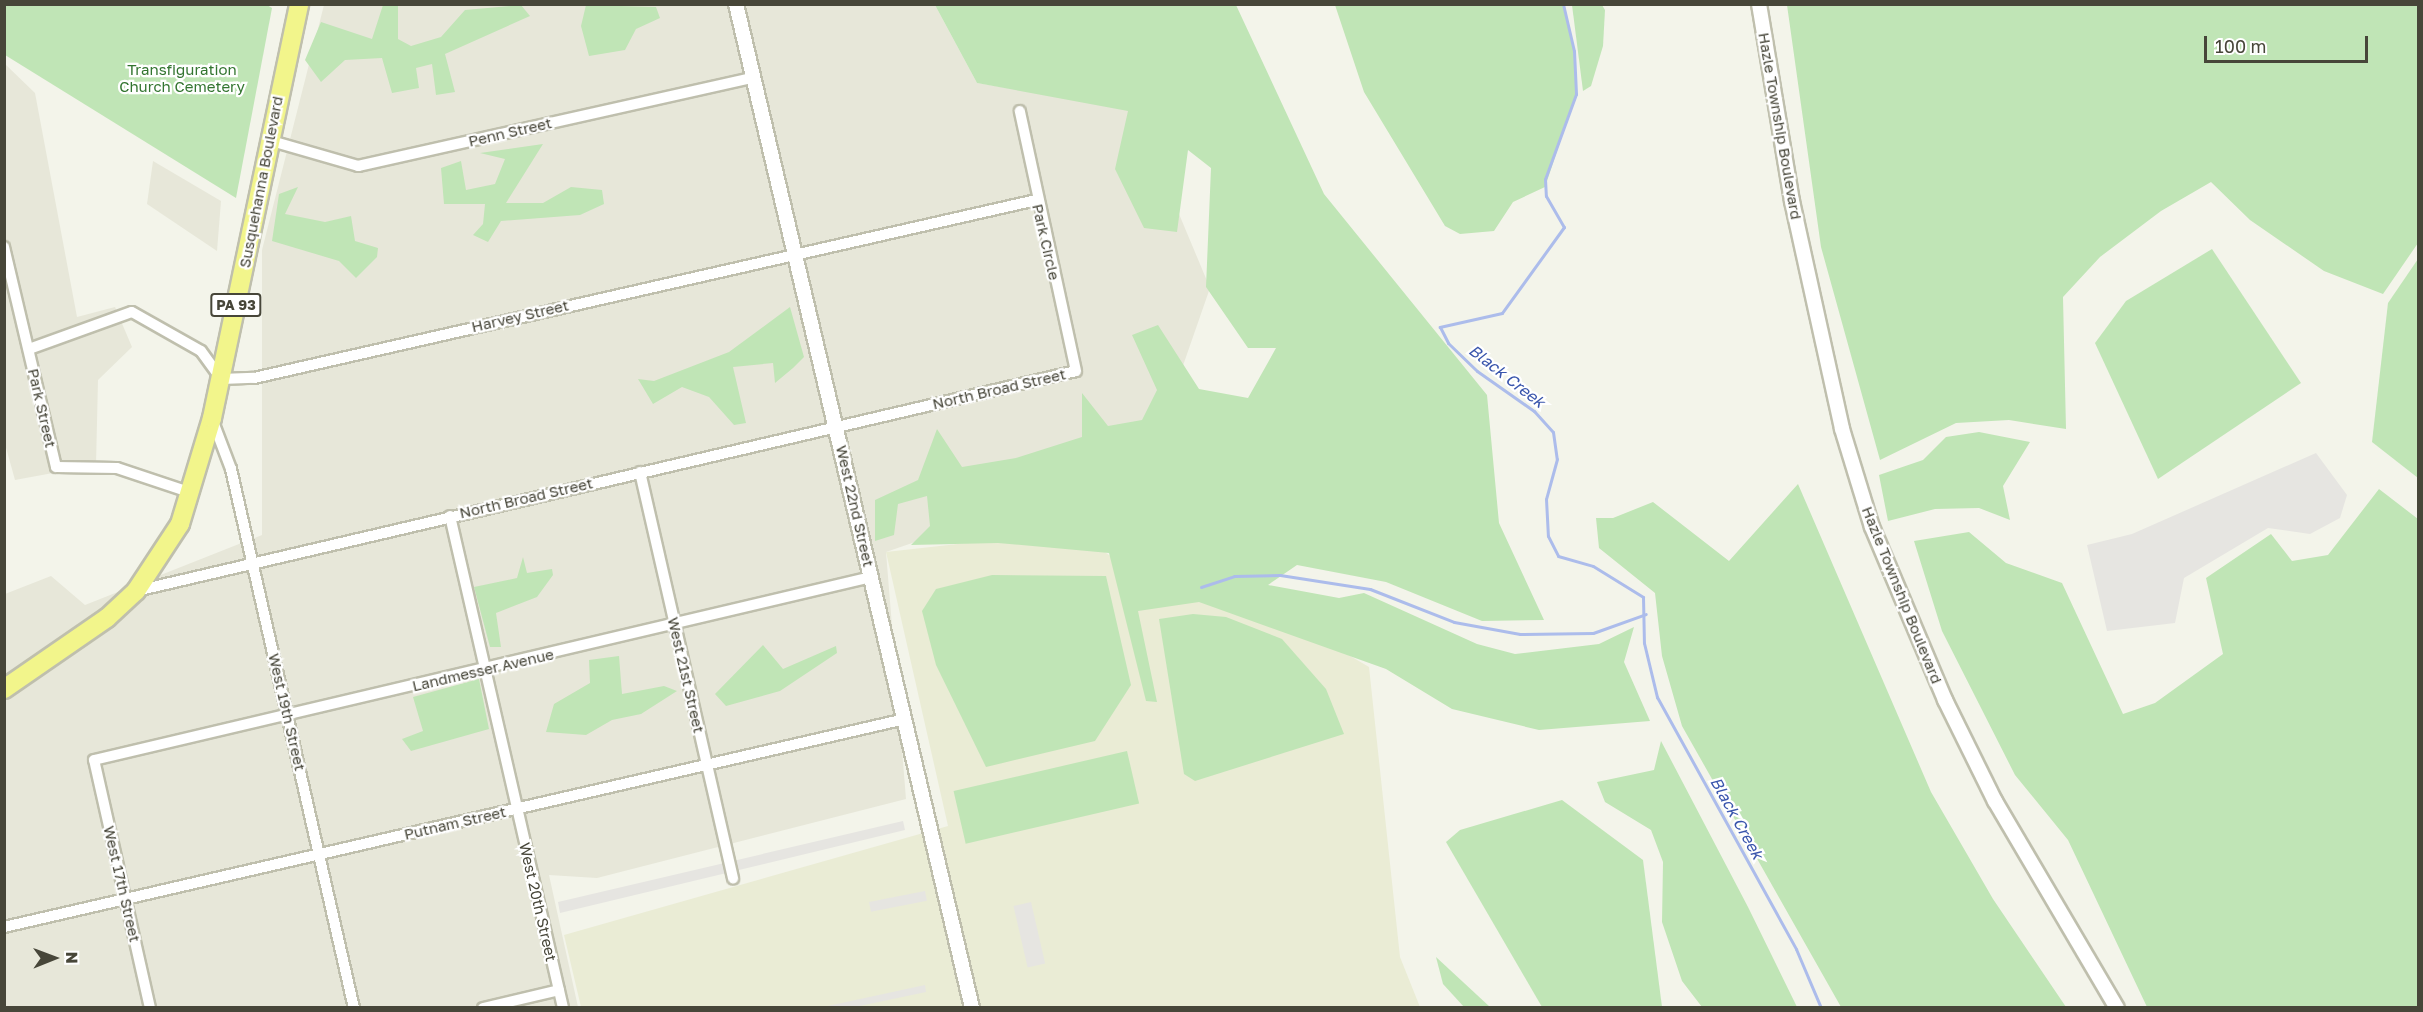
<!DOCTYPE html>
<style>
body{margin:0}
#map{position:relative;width:2423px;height:1012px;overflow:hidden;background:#f3f4ea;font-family:"Golos Text",sans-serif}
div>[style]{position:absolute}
.residential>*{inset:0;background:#e7e7d9}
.education>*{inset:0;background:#eaecd5}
.green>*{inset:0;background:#c0e5b6;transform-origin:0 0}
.parking>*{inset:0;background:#e6e5e1;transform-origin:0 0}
.stream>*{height:3px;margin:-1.5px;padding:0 1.5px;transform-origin:1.5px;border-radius:1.5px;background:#acbceb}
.roads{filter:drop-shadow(2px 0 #bfbfad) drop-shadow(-2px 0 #bfbfad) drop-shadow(0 2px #bfbfad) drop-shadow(0 -2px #bfbfad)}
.minor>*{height:10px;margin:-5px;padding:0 5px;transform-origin:5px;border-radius:5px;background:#fff}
.tertiary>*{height:14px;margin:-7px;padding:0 7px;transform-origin:7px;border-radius:7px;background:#fff}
.trunk>*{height:18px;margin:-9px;padding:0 9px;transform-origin:9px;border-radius:9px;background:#f2f58b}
span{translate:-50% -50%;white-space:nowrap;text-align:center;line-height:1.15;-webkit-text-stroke:4.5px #fff;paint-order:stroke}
.shield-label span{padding:2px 4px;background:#fff;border:2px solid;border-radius:4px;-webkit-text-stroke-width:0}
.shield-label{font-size:14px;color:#474639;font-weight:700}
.park-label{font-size:15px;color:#337530}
.street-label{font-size:15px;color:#474639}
.water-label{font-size:16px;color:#3955ac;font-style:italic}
.frame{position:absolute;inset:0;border:6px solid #474639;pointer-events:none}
.north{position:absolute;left:24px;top:928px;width:60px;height:60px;-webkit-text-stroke:4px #fff;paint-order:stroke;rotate:89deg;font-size:16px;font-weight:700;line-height:24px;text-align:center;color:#474639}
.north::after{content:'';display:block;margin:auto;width:21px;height:27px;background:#474639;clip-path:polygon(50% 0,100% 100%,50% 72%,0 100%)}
.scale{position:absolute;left:2204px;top:36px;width:164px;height:27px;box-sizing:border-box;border:3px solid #474639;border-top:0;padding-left:8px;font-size:18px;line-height:21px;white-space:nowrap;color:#474639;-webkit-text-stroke:4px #fff;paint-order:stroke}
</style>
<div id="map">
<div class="residential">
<i style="clip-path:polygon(324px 5px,935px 5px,977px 83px,1145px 111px,1174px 202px,1210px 288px,1163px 423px,947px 531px,886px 552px,906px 799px,597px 878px,549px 875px,578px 1007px,5px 1008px,5px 594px,51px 576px,85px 605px,262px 535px,262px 250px)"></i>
<i style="clip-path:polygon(5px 64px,35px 93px,77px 317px,115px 307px,132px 347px,98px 380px,96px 465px,15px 480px,5px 444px)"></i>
<i style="clip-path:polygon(153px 161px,221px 201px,217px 251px,147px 204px)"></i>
</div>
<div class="education">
<i style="clip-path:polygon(1075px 531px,1140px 577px,1253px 599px,1369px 667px,1400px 957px,1420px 1007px,581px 1007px,564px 935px,948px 826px,886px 552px)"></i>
</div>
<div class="green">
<i style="clip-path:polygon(267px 5px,272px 8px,236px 198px,5px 55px,5px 5px)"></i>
<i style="clip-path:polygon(383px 5px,398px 5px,398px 39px,411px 46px,441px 37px,465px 10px,521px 5px,530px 16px,445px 54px,455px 92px,436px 95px,432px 64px,416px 68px,419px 88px,392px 93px,382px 58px,345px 60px,321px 82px,305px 60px,321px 22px,372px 39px)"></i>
<i style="clip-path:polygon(586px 5px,656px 7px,660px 18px,636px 29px,625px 50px,589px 56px,581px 26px)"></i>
<i style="clip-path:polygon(935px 5px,1236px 5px,1324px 194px,1487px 395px,1499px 523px,1544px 620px,1482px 621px,1386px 582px,1297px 565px,1268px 585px,1339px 598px,1364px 593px,1477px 644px,1515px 654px,1599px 644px,1634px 627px,1624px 662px,1650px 721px,1539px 730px,1452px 709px,1386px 669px,1199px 602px,1138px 611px,1157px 702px,1146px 701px,1109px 553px,998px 543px,911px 545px,930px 526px,927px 496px,898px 504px,894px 535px,875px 541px,875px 500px,918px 480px,937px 429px,962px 467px,1016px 458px,1082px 437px,1082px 393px,1108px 426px,1142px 420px,1157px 390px,1132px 335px,1158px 325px,1199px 389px,1248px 398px,1276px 348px,1248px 348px,1206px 287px,1211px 168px,1188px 150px,1177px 232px,1144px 228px,1115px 169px,1128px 111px,977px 83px)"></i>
<i style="clip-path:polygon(1335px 5px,1563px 5px,1574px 51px,1576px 94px,1545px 187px,1513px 202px,1494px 231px,1460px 234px,1445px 226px,1364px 92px)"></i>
<i style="clip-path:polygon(1572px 5px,1602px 5px,1605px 10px,1603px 46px,1591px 86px,1583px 91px)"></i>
<i style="clip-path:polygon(1787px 5px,2418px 5px,2418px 243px,2383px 294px,2324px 271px,2250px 220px,2211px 182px,2161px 211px,2100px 257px,2063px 297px,2066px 429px,2009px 420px,1956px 423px,1880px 460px,1821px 247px)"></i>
<i style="clip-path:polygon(543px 144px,506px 203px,543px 203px,571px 187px,602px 190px,604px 204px,580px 215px,501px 221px,488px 242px,473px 235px,483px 224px,485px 204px,444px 204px,441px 168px,461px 161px,466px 190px,495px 184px,505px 159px,480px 153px)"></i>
<i style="clip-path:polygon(298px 187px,285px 214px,325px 222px,351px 216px,355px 241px,378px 248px,377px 257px,356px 278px,339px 261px,272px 241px,279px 194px)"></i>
<i style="clip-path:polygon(2212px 249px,2301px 383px,2158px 479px,2095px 343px,2126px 301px)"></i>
<i style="clip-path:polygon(2418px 259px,2418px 478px,2372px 442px,2388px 303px)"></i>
<i style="clip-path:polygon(790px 307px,804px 357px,793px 368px,775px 383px,773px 363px,733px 367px,746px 423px,734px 425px,709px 397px,682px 387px,653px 404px,638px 379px,654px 381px,729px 352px)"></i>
<i style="clip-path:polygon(1979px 432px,2030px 442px,2003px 486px,2010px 520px,1979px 508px,1935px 509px,1888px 521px,1879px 475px,1923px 460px,1946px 437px)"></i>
<i style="clip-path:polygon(1798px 484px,1931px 792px,1993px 899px,2066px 1007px,1841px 1007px,1682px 726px,1662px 656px,1655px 593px,1599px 548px,1596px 518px,1613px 518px,1653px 502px,1729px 561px)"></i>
<i style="clip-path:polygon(2379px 489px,2418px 519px,2418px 1007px,2147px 1007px,2068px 840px,2015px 775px,1942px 631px,1914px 541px,1969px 532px,2006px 563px,2062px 583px,2123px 714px,2155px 703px,2223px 654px,2206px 578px,2271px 534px,2292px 561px,2328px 555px)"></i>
<i style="clip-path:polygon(523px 557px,527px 573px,552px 569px,553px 575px,537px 597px,496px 613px,501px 647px,490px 647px,474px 587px,517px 578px)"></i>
<i style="clip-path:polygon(992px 575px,1106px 576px,1131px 685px,1095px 741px,986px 767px,936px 665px,922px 611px,936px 589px)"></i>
<i style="clip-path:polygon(1193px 614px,1226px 617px,1282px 639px,1326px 689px,1344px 734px,1195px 781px,1184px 774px,1159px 619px)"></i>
<i style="clip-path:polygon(763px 645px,783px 669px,836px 646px,837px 653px,780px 691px,726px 706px,715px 694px)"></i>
<i style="clip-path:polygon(619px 656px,622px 694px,664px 686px,677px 691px,641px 714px,612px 720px,586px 735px,546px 732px,554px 704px,590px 683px,589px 660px)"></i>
<i style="clip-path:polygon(479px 679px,489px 729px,411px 751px,402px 739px,423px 731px,413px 697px)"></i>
<i style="clip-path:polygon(1661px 741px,1748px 907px,1797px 1007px,1702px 1007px,1682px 981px,1662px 922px,1663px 862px,1651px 830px,1605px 802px,1597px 782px,1654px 770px)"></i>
<i style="left:1127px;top:751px;width:54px;height:178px;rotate:77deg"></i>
<i style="clip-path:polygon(1562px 800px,1643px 860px,1662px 1007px,1542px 1007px,1446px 842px,1460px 830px)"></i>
<i style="clip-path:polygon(1436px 957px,1490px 1007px,1464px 1007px,1443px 984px)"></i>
</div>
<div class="parking">
<i style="clip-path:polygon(2316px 453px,2347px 495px,2340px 518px,2310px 534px,2268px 528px,2184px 578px,2175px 623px,2107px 631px,2087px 545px,2132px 534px)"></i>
<i style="clip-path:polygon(903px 821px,905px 830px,560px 913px,558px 902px)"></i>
<i style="left:925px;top:891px;width:10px;height:57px;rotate:79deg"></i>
<i style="left:1031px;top:902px;width:63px;height:18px;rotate:77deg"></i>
<i style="clip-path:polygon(925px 985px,926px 992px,855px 1007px,823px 1007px)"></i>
</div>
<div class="stream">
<i style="left:1563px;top:4px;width:48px;rotate:76.8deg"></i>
<i style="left:1574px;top:51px;width:43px;rotate:87.3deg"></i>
<i style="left:1576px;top:94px;width:90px;rotate:110deg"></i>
<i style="left:1545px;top:179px;width:17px;rotate:87deg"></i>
<i style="left:1546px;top:196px;width:36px;rotate:60deg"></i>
<i style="left:1564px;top:227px;width:106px;rotate:125.8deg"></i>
<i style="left:1502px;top:313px;width:64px;rotate:167.3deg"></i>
<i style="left:1440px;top:327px;width:18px;rotate:63deg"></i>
<i style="left:1448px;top:343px;width:40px;rotate:44deg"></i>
<i style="left:1477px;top:371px;width:70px;rotate:35.1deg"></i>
<i style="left:1534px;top:411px;width:28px;rotate:48deg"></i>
<i style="left:1553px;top:432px;width:27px;rotate:82deg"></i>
<i style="left:1557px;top:459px;width:41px;rotate:105.4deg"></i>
<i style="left:1546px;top:499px;width:37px;rotate:87deg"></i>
<i style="left:1548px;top:536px;width:22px;rotate:63deg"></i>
<i style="left:1558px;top:556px;width:36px;rotate:16deg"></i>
<i style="left:1593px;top:566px;width:59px;rotate:31.8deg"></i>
<i style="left:1643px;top:597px;width:46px;rotate:88.8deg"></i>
<i style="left:1644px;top:643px;width:56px;rotate:76.5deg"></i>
<i style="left:1657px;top:697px;width:288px;rotate:61.1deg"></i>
<i style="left:1796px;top:949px;width:64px;rotate:67deg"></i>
<i style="left:1201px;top:587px;width:35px;rotate:-18deg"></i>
<i style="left:1234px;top:576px;width:46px;rotate:-1.2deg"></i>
<i style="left:1280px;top:575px;width:91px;rotate:8.8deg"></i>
<i style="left:1370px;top:589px;width:90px;rotate:21.4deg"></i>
<i style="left:1454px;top:622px;width:67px;rotate:10.3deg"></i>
<i style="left:1520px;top:634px;width:73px;rotate:-0.8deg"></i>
<i style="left:1593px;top:633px;width:56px;rotate:-19.7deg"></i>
</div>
<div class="roads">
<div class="minor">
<i style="left:268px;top:140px;width:94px;rotate:16.1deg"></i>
<i style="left:358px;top:166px;width:405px;rotate:-12.6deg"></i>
<i style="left:4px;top:247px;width:226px;rotate:76.7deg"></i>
<i style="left:56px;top:467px;width:61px;rotate:0.9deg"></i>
<i style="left:117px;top:468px;width:79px;rotate:18.4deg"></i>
<i style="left:29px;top:349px;width:109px;rotate:-19.8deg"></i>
<i style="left:132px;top:312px;width:79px;rotate:29.5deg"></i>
<i style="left:201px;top:351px;width:34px;rotate:54deg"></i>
<i style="left:221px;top:379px;width:33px;rotate:-2deg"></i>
<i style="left:254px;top:378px;width:802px;rotate:-12.82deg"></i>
<i style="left:212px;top:419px;width:53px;rotate:69.2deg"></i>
<i style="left:231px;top:469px;width:553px;rotate:77.15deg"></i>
<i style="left:640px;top:472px;width:417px;rotate:77.1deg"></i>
<i style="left:450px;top:516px;width:505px;rotate:77.06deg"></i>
<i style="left:136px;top:591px;width:965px;rotate:-13.17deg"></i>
<i style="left:1076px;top:371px;width:266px;rotate:-102.2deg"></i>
<i style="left:4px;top:927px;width:925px;rotate:-13deg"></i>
<i style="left:150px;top:1008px;width:254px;rotate:-102.7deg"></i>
<i style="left:94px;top:760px;width:798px;rotate:-13.25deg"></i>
<i style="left:483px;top:1008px;width:78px;rotate:-13.3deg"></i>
</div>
<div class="tertiary">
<i style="left:736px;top:4px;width:1031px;rotate:76.77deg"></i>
<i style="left:1759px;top:4px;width:200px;rotate:80.5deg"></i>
<i style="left:1792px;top:201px;width:233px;rotate:77.6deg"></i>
<i style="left:1842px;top:429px;width:102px;rotate:73deg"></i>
<i style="left:1872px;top:527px;width:188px;rotate:67.1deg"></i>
<i style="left:1945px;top:700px;width:113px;rotate:63.7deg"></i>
<i style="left:1995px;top:801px;width:240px;rotate:59.5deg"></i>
</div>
<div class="trunk">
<i style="left:4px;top:689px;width:125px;rotate:-34.6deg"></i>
<i style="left:107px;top:618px;width:40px;rotate:-43deg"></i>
<i style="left:136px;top:591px;width:80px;rotate:-56.7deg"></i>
<i style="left:180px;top:524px;width:111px;rotate:-73.2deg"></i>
<i style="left:212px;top:418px;width:423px;rotate:-78.1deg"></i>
</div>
</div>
<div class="shield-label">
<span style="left:236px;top:305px">PA 93</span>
</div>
<div class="park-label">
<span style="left:182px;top:78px">Transfiguration<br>Church Cemetery</span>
</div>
<div class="street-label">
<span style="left:1780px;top:126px;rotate:80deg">Hazle Township Boulevard</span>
<span style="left:510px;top:132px;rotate:-13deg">Penn Street</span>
<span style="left:261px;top:182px;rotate:-79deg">Susquehanna Boulevard</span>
<span style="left:1046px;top:242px;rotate:77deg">Park Circle</span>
<span style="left:520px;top:316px;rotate:-13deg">Harvey Street</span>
<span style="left:999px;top:389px;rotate:-13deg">North Broad Street</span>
<span style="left:42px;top:408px;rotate:77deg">Park Street</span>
<span style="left:526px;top:498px;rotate:-13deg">North Broad Street</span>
<span style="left:855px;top:506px;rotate:77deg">West 22nd Street</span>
<span style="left:1902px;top:595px;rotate:68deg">Hazle Township Boulevard</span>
<span style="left:483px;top:670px;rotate:-13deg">Landmesser Avenue</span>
<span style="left:686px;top:675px;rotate:77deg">West 21st Street</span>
<span style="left:287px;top:712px;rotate:77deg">West 19th Street</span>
<span style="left:455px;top:823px;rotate:-13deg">Putnam Street</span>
<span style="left:122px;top:884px;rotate:77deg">West 17th Street</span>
<span style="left:538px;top:902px;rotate:77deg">West 20th Street</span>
</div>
<div class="water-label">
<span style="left:1507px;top:376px;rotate:38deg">Black Creek</span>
<span style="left:1737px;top:818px;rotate:61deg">Black Creek</span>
</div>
<div class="frame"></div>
<div class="north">N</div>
<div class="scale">100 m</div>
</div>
